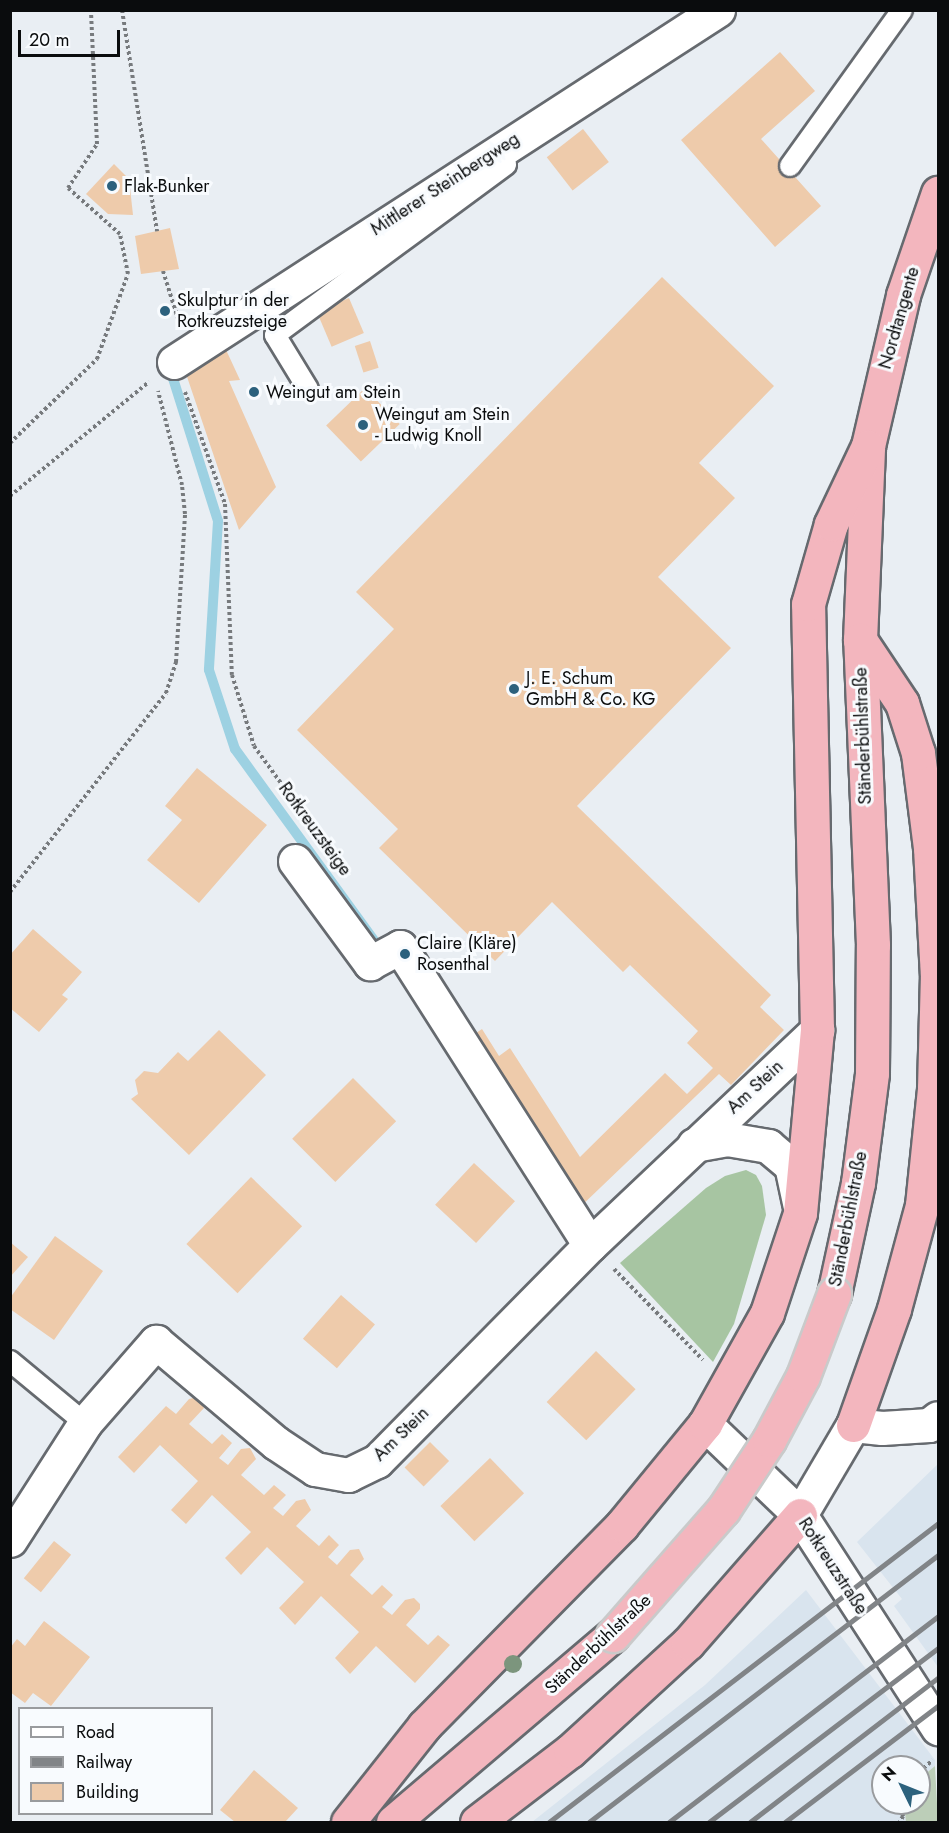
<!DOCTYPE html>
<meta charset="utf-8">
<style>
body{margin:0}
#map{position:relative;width:949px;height:1833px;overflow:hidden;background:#e9eef3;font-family:Jost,sans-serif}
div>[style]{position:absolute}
.built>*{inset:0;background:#d9e4ee}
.green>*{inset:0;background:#bcceb8}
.forest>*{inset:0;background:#a7c5a2}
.stream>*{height:10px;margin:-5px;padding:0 5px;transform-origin:5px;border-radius:5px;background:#9dd1e2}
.building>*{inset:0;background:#eecbab;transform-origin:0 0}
.path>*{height:4px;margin-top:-2px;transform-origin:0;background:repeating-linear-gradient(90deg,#777a7d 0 3px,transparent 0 6px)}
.roads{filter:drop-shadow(2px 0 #666a6f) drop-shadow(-2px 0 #666a6f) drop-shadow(0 2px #666a6f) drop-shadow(0 -2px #666a6f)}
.service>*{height:20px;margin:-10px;padding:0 10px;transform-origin:10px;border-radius:10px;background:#fff}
.minor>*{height:33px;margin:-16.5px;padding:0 16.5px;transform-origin:16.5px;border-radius:16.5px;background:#fff}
.trunk>*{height:33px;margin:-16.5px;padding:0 16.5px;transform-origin:16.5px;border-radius:16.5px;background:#f3b6be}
.rail>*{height:4.5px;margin:-2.25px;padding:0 2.25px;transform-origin:2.25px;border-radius:2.25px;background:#818487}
.bridges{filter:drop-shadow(2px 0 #c9caca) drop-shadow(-2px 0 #c9caca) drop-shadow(0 2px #c9caca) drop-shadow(0 -2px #c9caca)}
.trunk-bridge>*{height:33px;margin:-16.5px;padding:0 16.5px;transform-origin:16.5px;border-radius:16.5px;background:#f3b6be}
.trees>*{width:18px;height:18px;margin:-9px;border-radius:50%;background:#7c957d}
.dots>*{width:16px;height:16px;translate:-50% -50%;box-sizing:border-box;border:3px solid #f8fbfe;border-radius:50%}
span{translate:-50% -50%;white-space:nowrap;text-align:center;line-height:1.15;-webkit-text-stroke:6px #f8fbfe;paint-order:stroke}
.street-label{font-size:18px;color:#0a0c0d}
.poi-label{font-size:18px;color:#0a0c0d}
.left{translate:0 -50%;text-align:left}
.frame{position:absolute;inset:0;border:12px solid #0a0c0d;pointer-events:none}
.legend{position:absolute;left:18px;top:1707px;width:195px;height:108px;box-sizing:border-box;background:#f8fbfe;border:2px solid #999b9e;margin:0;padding:8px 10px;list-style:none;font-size:18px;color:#0a0c0d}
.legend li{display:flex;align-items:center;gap:12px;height:30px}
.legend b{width:30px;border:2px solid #999b9e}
.north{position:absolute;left:871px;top:1755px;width:60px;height:60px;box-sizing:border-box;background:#f8fbfe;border:2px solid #999b9e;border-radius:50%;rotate:313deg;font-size:16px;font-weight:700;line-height:24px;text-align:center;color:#0a0c0d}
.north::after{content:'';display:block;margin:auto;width:21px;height:27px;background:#2c617d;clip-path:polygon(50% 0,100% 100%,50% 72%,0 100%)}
.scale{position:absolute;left:18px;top:30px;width:102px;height:27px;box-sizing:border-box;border:3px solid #0a0c0d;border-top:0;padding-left:8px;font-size:18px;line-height:21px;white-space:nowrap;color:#0a0c0d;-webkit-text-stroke:4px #f8fbfe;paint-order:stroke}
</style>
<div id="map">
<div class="built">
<i style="clip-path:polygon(938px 1464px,938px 1667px,894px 1606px,902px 1599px,857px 1542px)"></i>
<i style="clip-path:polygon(806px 1590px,935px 1760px,935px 1766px,919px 1779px,919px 1767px,883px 1767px,883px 1803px,904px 1803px,906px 1822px,532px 1822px,705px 1685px)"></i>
</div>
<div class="green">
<i style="clip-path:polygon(935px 1766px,938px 1822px,906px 1822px,904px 1803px,919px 1803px,919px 1779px)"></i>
</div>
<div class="forest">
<i style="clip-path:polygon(746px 1170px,756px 1175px,762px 1186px,766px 1215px,734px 1324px,713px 1362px,620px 1263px,706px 1188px,725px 1176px)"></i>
</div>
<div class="stream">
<i style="left:171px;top:372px;width:156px;rotate:72.5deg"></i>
<i style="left:218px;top:521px;width:149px;rotate:93.5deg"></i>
<i style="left:209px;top:670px;width:83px;rotate:71.8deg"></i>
<i style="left:235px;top:749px;width:252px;rotate:54deg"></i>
</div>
<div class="building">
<i style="clip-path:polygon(780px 52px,815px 91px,761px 139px,821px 206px,775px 247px,681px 140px)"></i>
<i style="left:583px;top:129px;width:42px;height:46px;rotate:52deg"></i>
<i style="clip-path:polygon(114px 164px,129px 179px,133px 215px,108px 214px,86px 194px)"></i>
<i style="clip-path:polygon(170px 228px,179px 269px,141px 274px,135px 236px)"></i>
<i style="clip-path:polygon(662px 277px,774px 386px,699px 463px,735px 498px,658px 577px,731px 648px,577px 806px,771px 995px,760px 1007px,784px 1030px,731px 1085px,719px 1074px,577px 1210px,467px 1039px,482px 1029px,499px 1056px,510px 1048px,580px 1157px,665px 1073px,687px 1094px,713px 1068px,687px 1043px,698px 1031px,630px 965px,623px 972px,552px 902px,495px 961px,379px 848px,398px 829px,297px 730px,394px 629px,356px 592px)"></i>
<i style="left:349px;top:298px;width:38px;height:35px;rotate:67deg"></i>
<i style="clip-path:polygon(221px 339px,240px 380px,229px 381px,276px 487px,239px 530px,183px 365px)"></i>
<i style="left:370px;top:341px;width:28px;height:16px;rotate:72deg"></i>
<i style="left:365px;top:388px;width:50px;height:54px;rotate:46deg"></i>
<i style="clip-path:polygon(197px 768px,267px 825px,199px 903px,147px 860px,182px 820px,165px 806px)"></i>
<i style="clip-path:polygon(33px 929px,82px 972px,62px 995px,68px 999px,39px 1032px,10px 1008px,10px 955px)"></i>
<i style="clip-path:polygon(219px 1030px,266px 1075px,189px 1155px,131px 1099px,138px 1094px,135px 1080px,144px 1071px,158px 1073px,178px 1052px,188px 1061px)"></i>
<i style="left:353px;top:1078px;width:61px;height:86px;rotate:45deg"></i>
<i style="left:474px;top:1163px;width:56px;height:57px;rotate:43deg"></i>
<i style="left:251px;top:1177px;width:71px;height:93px;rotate:44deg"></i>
<i style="clip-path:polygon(55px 1236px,103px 1271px,54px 1340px,10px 1309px,10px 1298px)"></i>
<i style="clip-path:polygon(10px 1242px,28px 1257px,10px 1277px)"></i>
<i style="left:341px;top:1295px;width:45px;height:58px;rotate:41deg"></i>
<i style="left:596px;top:1351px;width:55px;height:71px;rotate:44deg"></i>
<i style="clip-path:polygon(198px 1397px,204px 1408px,189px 1424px,212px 1444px,222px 1434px,232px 1443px,219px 1458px,228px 1465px,241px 1449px,250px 1448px,256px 1459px,241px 1475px,264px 1495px,274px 1485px,286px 1495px,273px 1508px,283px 1516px,296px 1501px,305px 1499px,311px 1510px,296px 1526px,319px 1546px,329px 1535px,339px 1545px,328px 1557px,337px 1565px,350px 1550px,359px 1549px,364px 1559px,350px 1575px,372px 1595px,382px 1585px,393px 1595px,382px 1607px,392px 1615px,405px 1600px,414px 1598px,420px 1604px,420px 1609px,406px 1625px,428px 1645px,438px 1635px,450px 1645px,415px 1683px,376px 1646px,350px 1674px,335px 1658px,359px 1632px,321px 1596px,295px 1625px,279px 1608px,304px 1582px,267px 1547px,241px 1575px,225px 1558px,251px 1532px,212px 1495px,186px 1524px,171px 1510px,198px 1481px,160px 1445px,134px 1473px,118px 1457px,166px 1406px,176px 1414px,189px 1399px)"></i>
<i style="left:430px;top:1442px;width:27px;height:36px;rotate:45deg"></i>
<i style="left:490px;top:1458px;width:49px;height:69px;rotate:46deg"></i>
<i style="left:54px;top:1541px;width:22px;height:48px;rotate:39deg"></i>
<i style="clip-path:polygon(44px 1621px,90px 1657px,51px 1706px,33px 1693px,25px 1703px,10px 1692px,10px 1648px,17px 1639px,25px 1646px)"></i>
<i style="clip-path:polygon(254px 1770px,298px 1808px,285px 1822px,235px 1822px,220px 1810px)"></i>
</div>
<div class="path">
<i style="left:122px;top:10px;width:224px;rotate:81deg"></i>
<i style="left:163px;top:271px;width:50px;rotate:72.6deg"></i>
<i style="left:185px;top:392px;width:119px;rotate:70.3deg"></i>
<i style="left:225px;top:504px;width:171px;rotate:87.7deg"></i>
<i style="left:232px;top:675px;width:74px;rotate:72.8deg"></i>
<i style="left:254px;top:746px;width:109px;rotate:54deg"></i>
<i style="left:10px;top:443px;width:121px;rotate:-44deg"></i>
<i style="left:97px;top:359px;width:90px;rotate:-70deg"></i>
<i style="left:128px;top:274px;width:41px;rotate:-101.3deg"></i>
<i style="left:120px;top:234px;width:69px;rotate:-138.5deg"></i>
<i style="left:68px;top:188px;width:53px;rotate:-56.6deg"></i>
<i style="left:97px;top:144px;width:134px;rotate:-92.6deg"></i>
<i style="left:10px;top:496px;width:180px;rotate:-39.4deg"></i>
<i style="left:10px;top:892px;width:253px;rotate:-51.9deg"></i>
<i style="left:166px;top:693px;width:33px;rotate:-72deg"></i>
<i style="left:176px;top:662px;width:148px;rotate:-86.5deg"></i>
<i style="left:185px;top:514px;width:29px;rotate:-96deg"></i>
<i style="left:182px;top:485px;width:97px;rotate:-104.3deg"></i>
<i style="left:614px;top:1269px;width:127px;rotate:45.6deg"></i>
<i style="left:919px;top:1772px;width:18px;rotate:-41deg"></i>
<i style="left:899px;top:1803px;width:14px;rotate:73deg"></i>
<i style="left:903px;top:1816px;width:7px;rotate:117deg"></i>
</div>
<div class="roads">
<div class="service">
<i style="left:790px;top:166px;width:192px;rotate:-54.3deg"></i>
<i style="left:308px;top:389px;width:63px;rotate:-121.4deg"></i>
<i style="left:275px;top:335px;width:287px;rotate:-36.4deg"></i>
<i style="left:10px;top:1361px;width:97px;rotate:39.6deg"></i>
</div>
<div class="minor">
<i style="left:174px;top:362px;width:648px;rotate:-32.91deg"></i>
<i style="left:295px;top:861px;width:127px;rotate:53.7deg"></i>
<i style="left:370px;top:963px;width:34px;rotate:-28deg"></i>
<i style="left:400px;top:947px;width:353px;rotate:57.5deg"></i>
<i style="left:694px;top:1145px;width:34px;rotate:-10deg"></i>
<i style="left:727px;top:1139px;width:42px;rotate:9.7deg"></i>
<i style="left:768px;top:1146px;width:30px;rotate:40deg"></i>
<i style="left:791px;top:1165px;width:40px;rotate:78deg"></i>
<i style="left:705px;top:1424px;width:132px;rotate:43.8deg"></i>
<i style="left:800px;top:1515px;width:254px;rotate:57.1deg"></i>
<i style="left:800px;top:1515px;width:104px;rotate:-59.5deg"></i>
<i style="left:853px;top:1425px;width:29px;rotate:6deg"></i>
<i style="left:882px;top:1428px;width:47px;rotate:-3.7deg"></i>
<i style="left:929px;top:1425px;width:11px;rotate:-38deg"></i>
<i style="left:10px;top:1540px;width:139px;rotate:-57.3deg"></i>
<i style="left:85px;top:1423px;width:108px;rotate:-48.8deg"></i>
<i style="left:156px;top:1342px;width:157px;rotate:40.1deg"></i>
<i style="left:276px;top:1443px;width:47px;rotate:33.7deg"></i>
<i style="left:315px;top:1469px;width:34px;rotate:10deg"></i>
<i style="left:348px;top:1475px;width:32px;rotate:-26deg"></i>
<i style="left:377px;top:1461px;width:303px;rotate:-45.4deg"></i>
<i style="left:590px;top:1245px;width:313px;rotate:-43.4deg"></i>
</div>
<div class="trunk">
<i style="left:834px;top:1294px;width:114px;rotate:-77.8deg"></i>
<i style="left:858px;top:1183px;width:111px;rotate:-82.7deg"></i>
<i style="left:872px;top:1073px;width:128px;rotate:-89.6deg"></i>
<i style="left:873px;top:945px;width:305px;rotate:-92.4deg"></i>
<i style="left:860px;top:640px;width:194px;rotate:-87.6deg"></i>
<i style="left:868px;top:446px;width:155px;rotate:-76.9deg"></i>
<i style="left:903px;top:295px;width:108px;rotate:-71.1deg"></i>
<i style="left:853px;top:1425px;width:123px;rotate:-70.5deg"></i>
<i style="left:894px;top:1309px;width:108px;rotate:-74.9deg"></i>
<i style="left:922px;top:1205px;width:118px;rotate:-84.1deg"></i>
<i style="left:934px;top:1088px;width:111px;rotate:-88.5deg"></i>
<i style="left:937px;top:977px;width:129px;rotate:-93.1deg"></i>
<i style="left:930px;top:848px;width:96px;rotate:-97.2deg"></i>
<i style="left:918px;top:753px;width:52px;rotate:-107.7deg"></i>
<i style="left:902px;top:703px;width:76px;rotate:-123.7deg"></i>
<i style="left:348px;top:1822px;width:122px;rotate:-51.6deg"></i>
<i style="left:424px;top:1726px;width:282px;rotate:-45.4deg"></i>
<i style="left:622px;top:1525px;width:131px;rotate:-50.6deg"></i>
<i style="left:705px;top:1424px;width:127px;rotate:-60.8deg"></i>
<i style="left:767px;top:1313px;width:105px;rotate:-71.7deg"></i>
<i style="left:800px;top:1213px;width:184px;rotate:-84.7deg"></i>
<i style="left:817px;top:1030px;width:426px;rotate:-91.2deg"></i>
<i style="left:808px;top:604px;width:83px;rotate:-74deg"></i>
<i style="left:831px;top:524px;width:86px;rotate:-64.6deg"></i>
<i style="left:393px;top:1822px;width:289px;rotate:-40.4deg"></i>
<i style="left:477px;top:1822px;width:117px;rotate:-37.4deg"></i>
<i style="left:570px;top:1751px;width:160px;rotate:-42.5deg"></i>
<i style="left:688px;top:1643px;width:170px;rotate:-48.8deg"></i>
</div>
</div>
<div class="rail">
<i style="left:549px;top:1822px;width:490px;rotate:-37.5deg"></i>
<i style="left:589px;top:1822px;width:439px;rotate:-37.4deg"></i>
<i style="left:669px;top:1822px;width:339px;rotate:-37.4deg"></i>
<i style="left:709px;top:1822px;width:288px;rotate:-37.2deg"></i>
<i style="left:750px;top:1822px;width:237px;rotate:-37.5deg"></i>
<i style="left:785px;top:1822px;width:192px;rotate:-37.2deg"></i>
</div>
<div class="bridges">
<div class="trunk-bridge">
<i style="left:613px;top:1635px;width:167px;rotate:-48.7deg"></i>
<i style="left:723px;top:1510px;width:84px;rotate:-56.7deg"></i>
<i style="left:769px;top:1440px;width:72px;rotate:-62deg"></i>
<i style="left:803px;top:1376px;width:88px;rotate:-69.3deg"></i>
</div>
</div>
<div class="trees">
<i style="left:513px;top:1664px"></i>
</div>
<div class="dots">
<i style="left:112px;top:186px;background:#2c617d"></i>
<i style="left:165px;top:311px;background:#2c617d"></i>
<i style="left:254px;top:392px;background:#2c617d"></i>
<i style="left:363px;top:425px;background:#2c617d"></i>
<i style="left:514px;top:689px;background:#2c617d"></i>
<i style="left:405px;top:954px;background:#2c617d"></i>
</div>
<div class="street-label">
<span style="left:445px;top:184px;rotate:-33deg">Mittlerer Steinbergweg</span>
<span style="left:899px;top:318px;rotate:-74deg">Nordtangente</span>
<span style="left:863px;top:736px;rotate:-92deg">Ständerbühlstraße</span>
<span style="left:315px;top:829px;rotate:54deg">Rotkreuzsteige</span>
<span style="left:755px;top:1087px;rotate:-43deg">Am Stein</span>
<span style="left:848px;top:1219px;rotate:-79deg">Ständerbühlstraße</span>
<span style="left:401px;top:1434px;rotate:-44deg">Am Stein</span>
<span style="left:833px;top:1566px;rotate:57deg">Rotkreuzstraße</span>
<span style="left:598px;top:1644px;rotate:-43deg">Ständerbühlstraße</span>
</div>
<div class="poi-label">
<span class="left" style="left:124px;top:186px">Flak-Bunker</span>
<span class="left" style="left:177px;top:311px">Skulptur in der<br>Rotkreuzsteige</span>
<span class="left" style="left:266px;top:392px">Weingut am Stein</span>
<span class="left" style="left:375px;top:425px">Weingut am Stein<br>- Ludwig Knoll</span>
<span class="left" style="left:526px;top:689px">J. E. Schum<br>GmbH &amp; Co. KG</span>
<span class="left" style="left:417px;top:954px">Claire (Kläre)<br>Rosenthal</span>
</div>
<div class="frame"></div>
<ul class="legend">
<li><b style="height:8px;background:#fff"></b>Road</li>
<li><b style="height:8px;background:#818487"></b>Railway</li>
<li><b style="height:16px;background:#eecbab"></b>Building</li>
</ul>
<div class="north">N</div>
<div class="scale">20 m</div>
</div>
